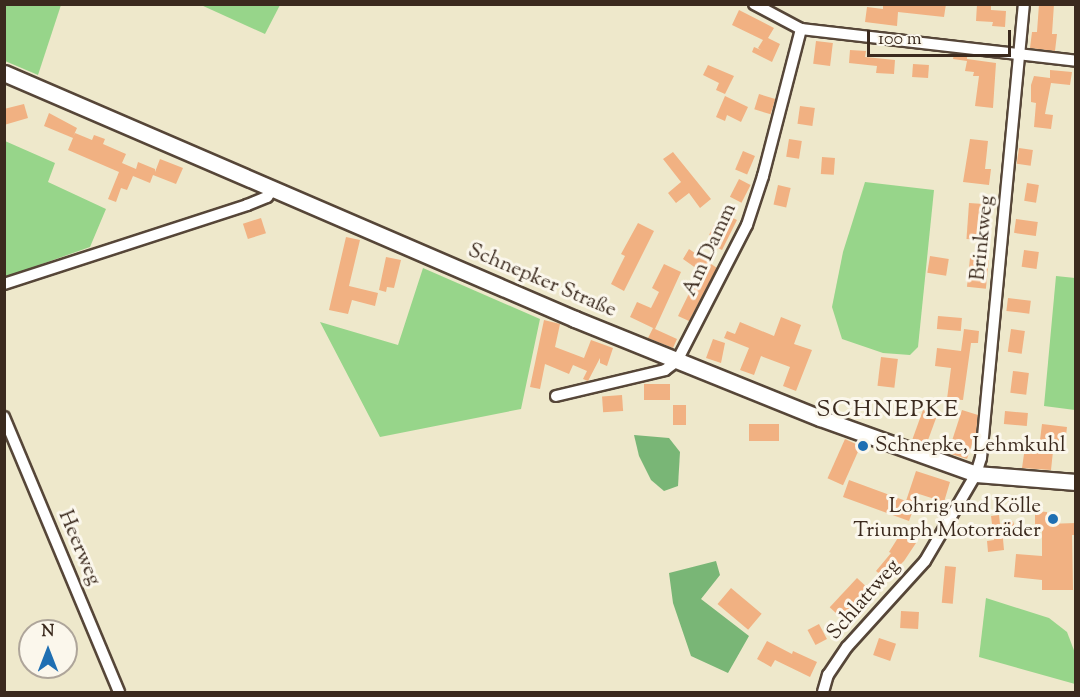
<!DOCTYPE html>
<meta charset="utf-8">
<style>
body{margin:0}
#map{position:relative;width:1080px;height:697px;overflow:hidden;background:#eee8cb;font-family:"Sorts Mill Goudy",serif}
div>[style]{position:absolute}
.green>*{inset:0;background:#97d58a}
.forest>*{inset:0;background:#79b676}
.building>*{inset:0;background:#f1b182;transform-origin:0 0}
.roads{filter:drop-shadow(2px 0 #564638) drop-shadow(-2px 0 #564638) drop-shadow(0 2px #564638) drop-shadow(0 -2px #564638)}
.street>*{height:10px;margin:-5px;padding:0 5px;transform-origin:5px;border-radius:5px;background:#fff}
.secondary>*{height:15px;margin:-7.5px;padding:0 7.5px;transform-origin:7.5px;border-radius:7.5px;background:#fff}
.dots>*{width:16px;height:16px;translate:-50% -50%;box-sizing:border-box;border:3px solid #fbf7ec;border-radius:50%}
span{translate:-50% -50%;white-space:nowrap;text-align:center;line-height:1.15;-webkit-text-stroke:6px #fbf7ec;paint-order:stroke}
.street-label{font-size:21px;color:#3b2a1e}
.poi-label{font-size:21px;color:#3b2a1e}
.left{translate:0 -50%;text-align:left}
.right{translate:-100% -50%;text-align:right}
.quarter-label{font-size:24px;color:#3b2a1e;letter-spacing:1.5px}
.frame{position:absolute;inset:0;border:6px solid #3b2a1e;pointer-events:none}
.north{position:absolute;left:18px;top:619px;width:60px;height:60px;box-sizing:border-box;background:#fbf7ec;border:2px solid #aea59a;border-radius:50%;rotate:0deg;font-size:16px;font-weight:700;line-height:24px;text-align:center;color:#3b2a1e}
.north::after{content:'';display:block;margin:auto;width:21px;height:27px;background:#1f6fb2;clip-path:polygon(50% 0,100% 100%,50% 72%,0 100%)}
.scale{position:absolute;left:867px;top:30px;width:144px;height:27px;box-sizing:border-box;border:3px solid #3b2a1e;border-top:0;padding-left:8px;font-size:18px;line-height:21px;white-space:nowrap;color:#3b2a1e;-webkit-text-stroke:4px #fbf7ec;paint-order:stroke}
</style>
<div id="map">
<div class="green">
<i style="clip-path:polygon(5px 4px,61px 5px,38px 75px,5px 61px)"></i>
<i style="clip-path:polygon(201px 5px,280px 4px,280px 5px,265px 34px)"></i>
<i style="clip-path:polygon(5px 141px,55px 163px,48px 182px,106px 209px,90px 247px,5px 277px)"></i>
<i style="clip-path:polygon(865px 182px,934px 190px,918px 347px,910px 355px,883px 353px,842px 339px,832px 307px,843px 252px)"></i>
<i style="clip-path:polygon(423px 268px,540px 319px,521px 409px,380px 437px,320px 322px,398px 345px)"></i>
<i style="clip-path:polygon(1056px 276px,1075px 278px,1075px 410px,1044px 406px)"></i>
<i style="clip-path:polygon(986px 598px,1049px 618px,1067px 632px,1075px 653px,1075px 684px,979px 657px)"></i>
</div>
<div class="forest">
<i style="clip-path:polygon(634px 435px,669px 438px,680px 452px,678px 486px,664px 491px,651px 480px,639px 456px)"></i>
<i style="clip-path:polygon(716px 561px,720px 575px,701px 599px,749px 636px,728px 673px,691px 656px,673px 603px,669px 573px)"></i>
</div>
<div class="building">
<i style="clip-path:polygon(883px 4px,946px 4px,944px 17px,898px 12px,897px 26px,865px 22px,867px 7px,883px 9px)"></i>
<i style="clip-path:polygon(977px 4px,991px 4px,991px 10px,1006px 11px,1005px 27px,992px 26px,993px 22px,976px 21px)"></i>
<i style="clip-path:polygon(1039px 4px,1054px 4px,1052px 34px,1057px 34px,1055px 51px,1030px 48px,1032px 32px,1037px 32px)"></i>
<i style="clip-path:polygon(739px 10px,774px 28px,768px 38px,780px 44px,772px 62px,752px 52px,754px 47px,761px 50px,758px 48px,763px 40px,732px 25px)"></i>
<i style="left:816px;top:41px;width:17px;height:23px;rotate:7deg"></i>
<i style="clip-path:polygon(850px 50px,866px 51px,865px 57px,895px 60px,894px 74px,876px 73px,877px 66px,849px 63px)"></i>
<i style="clip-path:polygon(954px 54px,967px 56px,967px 59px,996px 63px,993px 108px,975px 106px,979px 76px,973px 76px,974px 72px,965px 71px,967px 61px,953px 59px)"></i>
<i style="left:913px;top:64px;width:16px;height:13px;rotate:4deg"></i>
<i style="clip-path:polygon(708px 65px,734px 76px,725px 94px,716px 90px,719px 83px,703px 75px)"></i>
<i style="clip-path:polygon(1050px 70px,1072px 72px,1070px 85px,1051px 83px,1045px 114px,1053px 115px,1051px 129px,1034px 127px,1036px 103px,1031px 102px,1031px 85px,1034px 76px,1050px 78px)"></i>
<i style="left:759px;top:94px;width:17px;height:16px;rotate:17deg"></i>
<i style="clip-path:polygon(725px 96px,748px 107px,741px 122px,727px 115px,725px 121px,716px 117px)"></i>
<i style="clip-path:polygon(24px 104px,28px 118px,4px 125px,4px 109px)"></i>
<i style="left:800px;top:106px;width:15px;height:18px;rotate:8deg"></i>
<i style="clip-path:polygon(49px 113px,77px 128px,73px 137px,75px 133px,92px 140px,94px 135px,105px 139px,103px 144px,126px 154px,122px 163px,136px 169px,138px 162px,155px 169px,155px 172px,160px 159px,183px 168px,176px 184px,153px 175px,150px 183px,133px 176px,127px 190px,121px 188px,116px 202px,108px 199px,119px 172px,68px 150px,73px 138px,44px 126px)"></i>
<i style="left:789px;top:139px;width:13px;height:18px;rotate:9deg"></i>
<i style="clip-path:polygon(970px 139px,988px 141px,985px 169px,991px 169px,989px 185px,963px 182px)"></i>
<i style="left:1019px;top:148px;width:14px;height:16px;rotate:8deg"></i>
<i style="left:743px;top:151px;width:13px;height:20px;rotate:23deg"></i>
<i style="clip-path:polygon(673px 152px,711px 199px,700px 208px,689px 193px,676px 203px,668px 193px,681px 182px,663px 159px)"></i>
<i style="left:822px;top:157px;width:13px;height:17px;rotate:4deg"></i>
<i style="left:739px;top:179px;width:13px;height:20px;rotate:27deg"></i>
<i style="left:1027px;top:183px;width:12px;height:18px;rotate:9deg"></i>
<i style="left:778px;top:185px;width:13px;height:20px;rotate:13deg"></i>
<i style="left:969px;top:203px;width:15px;height:36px;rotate:4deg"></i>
<i style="clip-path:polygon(725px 214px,737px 220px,722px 250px,710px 244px,713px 237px,709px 235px,714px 225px,719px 227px)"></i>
<i style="left:261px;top:218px;width:16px;height:19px;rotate:72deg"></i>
<i style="left:1016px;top:219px;width:22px;height:14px;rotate:8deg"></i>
<i style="clip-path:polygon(638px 223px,654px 231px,624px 291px,611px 284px,625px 256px,621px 254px)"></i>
<i style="clip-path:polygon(346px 237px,360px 240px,349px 286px,378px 293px,375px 306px,352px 300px,348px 314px,329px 310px)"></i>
<i style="clip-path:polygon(689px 249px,717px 268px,689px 321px,678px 316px,700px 271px,683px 259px)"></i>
<i style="left:1024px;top:250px;width:15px;height:17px;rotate:8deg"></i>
<i style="left:930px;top:256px;width:19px;height:17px;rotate:9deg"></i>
<i style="clip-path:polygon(386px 257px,401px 260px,394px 288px,387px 287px,386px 292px,379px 290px)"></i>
<i style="left:970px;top:258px;width:19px;height:29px;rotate:6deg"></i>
<i style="clip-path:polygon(664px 264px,681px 272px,655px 329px,677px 339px,673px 348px,648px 338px,653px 328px,630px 317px,637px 302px,651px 308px,659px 292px,652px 288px)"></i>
<i style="left:1008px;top:298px;width:23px;height:13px;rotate:7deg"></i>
<i style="left:938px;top:316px;width:24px;height:13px;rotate:5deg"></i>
<i style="clip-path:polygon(781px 317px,801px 325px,794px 344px,812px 350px,796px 391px,783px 386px,790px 367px,761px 356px,754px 375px,740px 370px,749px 348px,724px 338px,727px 331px,735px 334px,740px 322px,774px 336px)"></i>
<i style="clip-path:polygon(544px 320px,560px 324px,555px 347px,584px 358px,591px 340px,613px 348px,607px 366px,600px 363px,600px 358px,588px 381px,583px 379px,587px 371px,573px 365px,569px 374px,545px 364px,540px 389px,530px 387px)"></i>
<i style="clip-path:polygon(964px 329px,979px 331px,978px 343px,971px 343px,963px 400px,947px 399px,951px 368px,935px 366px,937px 348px,961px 351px)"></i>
<i style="left:1011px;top:329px;width:14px;height:23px;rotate:8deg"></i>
<i style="clip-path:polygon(713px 339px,725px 343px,721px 363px,706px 358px)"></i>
<i style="left:881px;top:357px;width:17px;height:29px;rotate:7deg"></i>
<i style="left:1013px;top:371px;width:16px;height:22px;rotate:7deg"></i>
<i style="left:644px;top:384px;width:26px;height:16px"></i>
<i style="left:622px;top:395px;width:16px;height:20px;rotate:86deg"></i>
<i style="left:673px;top:405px;width:13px;height:20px"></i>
<i style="left:923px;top:410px;width:15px;height:31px;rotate:20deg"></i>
<i style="clip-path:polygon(962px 410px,978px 415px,976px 432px,967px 459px,948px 453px)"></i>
<i style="left:1005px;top:411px;width:23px;height:13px;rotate:5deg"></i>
<i style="left:749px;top:424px;width:30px;height:17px"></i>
<i style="clip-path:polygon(1042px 424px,1067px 427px,1065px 443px,1054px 442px,1051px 470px,1022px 468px,1025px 447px,1039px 448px)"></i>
<i style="left:845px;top:439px;width:17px;height:43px;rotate:24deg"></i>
<i style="clip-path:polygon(916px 471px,950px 482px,944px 502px,919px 494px,909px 521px,843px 497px,849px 480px,906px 501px)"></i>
<i style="clip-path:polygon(1035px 511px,1047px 512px,1047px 524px,1076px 523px,1076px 535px,1072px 535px,1073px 590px,1042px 590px,1042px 580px,1014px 577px,1016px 554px,1042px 556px,1042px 531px,1035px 531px)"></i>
<i style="clip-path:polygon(999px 515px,1000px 524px,1013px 521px,1017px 535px,1003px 539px,1004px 550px,988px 552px,987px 541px,994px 540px,991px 516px)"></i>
<i style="clip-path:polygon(901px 533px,916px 543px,904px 561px,886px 579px,876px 571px,891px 553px,889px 552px)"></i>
<i style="left:945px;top:566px;width:11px;height:37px;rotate:5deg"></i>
<i style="left:857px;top:578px;width:22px;height:40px;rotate:43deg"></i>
<i style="left:731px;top:588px;width:40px;height:21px;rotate:40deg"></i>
<i style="left:901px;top:611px;width:18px;height:17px;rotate:3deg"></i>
<i style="left:819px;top:624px;width:17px;height:13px;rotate:62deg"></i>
<i style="left:879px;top:638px;width:18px;height:18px;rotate:19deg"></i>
<i style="clip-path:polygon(767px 641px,792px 654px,793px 651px,817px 662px,810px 677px,775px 660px,771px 667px,757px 659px)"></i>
</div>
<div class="roads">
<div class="street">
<i style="left:754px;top:4px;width:53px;rotate:28deg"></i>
<i style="left:801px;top:29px;width:277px;rotate:6.6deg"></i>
<i style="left:4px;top:284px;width:256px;rotate:-18deg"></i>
<i style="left:247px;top:205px;width:22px;rotate:-22deg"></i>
<i style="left:267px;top:197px;width:10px;rotate:-53deg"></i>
<i style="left:556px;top:396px;width:112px;rotate:-13.4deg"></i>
<i style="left:665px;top:370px;width:15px;rotate:-37deg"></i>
<i style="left:677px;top:361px;width:153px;rotate:-62.8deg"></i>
<i style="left:747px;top:225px;width:52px;rotate:-71.9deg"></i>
<i style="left:763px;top:176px;width:152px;rotate:-75.5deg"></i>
<i style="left:4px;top:417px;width:298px;rotate:67.3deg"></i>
<i style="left:823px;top:692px;width:18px;rotate:-74deg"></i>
<i style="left:828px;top:675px;width:34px;rotate:-56deg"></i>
<i style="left:847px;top:647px;width:116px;rotate:-47.8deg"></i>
<i style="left:925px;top:561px;width:101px;rotate:-59.6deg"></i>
<i style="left:976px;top:474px;width:17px;rotate:-73deg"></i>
<i style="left:981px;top:458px;width:456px;rotate:-84.6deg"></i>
</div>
<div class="secondary">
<i style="left:4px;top:73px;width:622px;rotate:23.31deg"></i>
<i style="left:575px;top:319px;width:264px;rotate:22deg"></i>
<i style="left:820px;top:418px;width:166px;rotate:19.7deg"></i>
<i style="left:976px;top:474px;width:100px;rotate:4.6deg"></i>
</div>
</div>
<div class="dots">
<i style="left:863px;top:446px;background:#1f6fb2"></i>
<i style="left:1053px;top:519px;background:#1f6fb2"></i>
</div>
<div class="street-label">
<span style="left:983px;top:238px;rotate:-84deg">Brinkweg</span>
<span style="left:710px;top:250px;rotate:-65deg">Am Damm</span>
<span style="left:542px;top:281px;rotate:23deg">Schnepker Straße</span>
<span style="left:79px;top:548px;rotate:67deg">Heerweg</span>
<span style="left:864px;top:600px;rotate:-49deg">Schlattweg</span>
</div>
<div class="poi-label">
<span class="left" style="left:875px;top:446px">Schnepke, Lehmkuhl</span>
<span class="right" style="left:1041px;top:519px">Lohrig und Kölle<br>Triumph Motorräder</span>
</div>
<div class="quarter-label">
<span style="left:888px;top:411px">SCHNEPKE</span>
</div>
<div class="frame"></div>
<div class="north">N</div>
<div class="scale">100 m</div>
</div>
